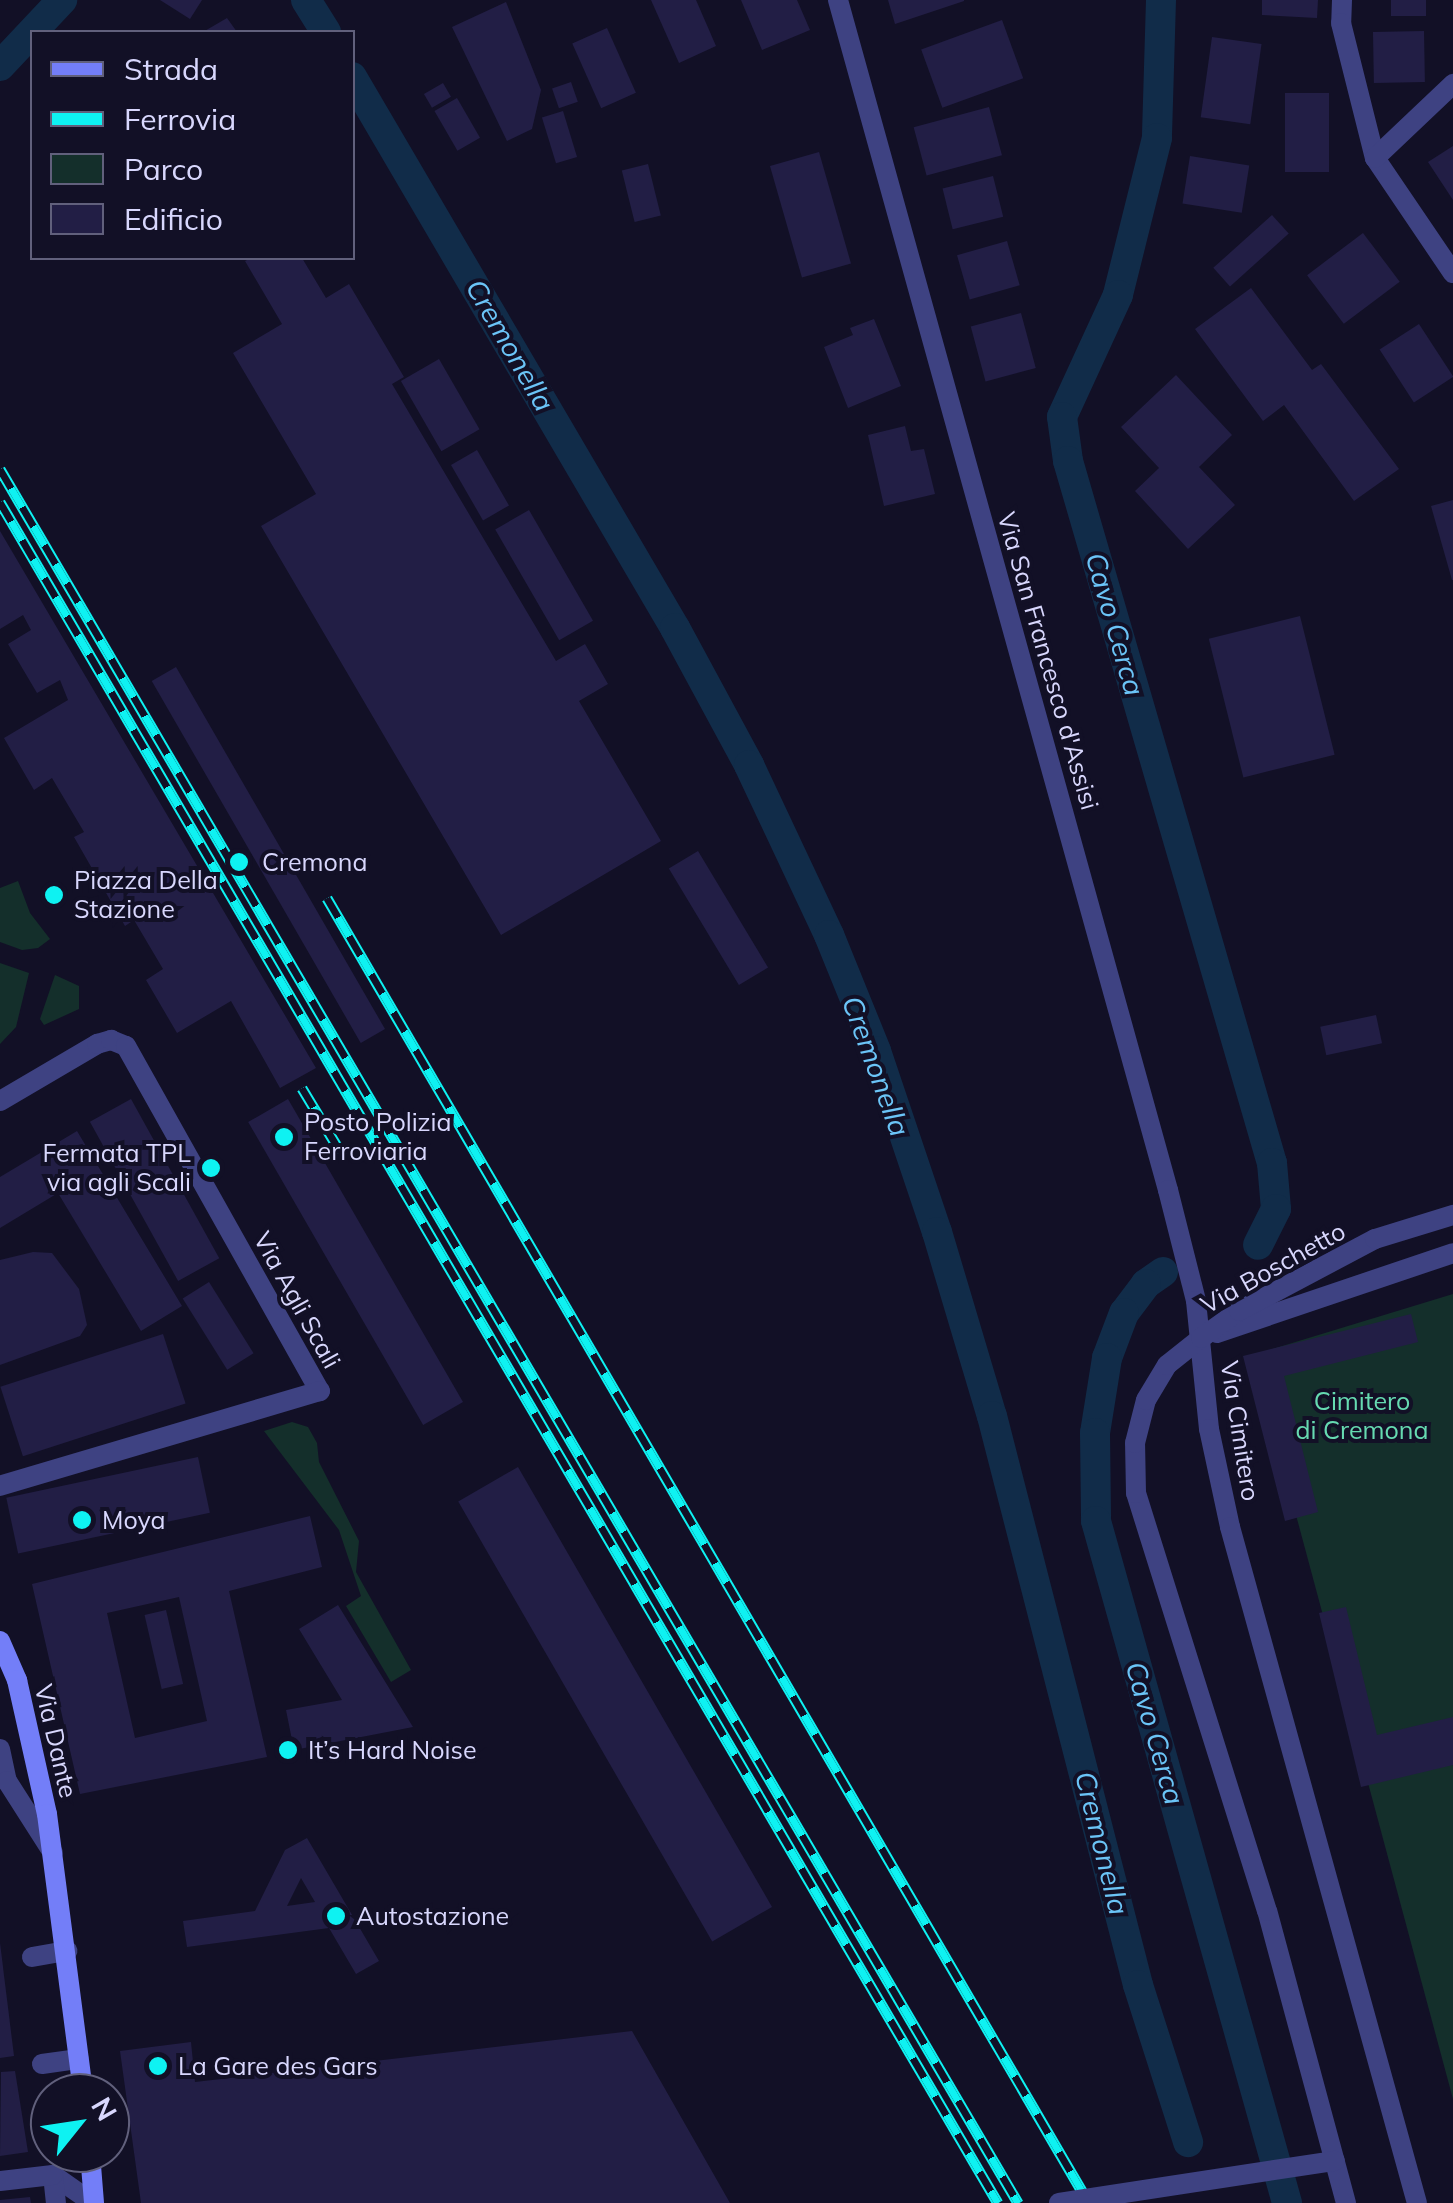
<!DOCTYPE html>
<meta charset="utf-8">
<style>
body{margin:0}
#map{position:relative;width:1453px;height:2203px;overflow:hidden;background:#121026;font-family:Mulish,sans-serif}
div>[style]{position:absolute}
.green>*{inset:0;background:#142f2b}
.canal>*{height:30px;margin:-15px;padding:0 15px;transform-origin:15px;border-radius:15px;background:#112c49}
.building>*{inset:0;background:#221e45;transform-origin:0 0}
.minor>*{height:20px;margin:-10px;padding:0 10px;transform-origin:10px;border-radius:10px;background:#3e4282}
.tertiary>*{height:20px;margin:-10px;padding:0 10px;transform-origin:10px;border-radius:10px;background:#3e4282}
.secondary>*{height:20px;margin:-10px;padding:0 10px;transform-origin:10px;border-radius:10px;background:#737ef8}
.rail>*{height:11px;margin-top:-5.5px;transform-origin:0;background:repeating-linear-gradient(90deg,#121026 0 22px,#0ef2f2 0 44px);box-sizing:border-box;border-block:2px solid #0ef2f2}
.tertiary-bridge>*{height:20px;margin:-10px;padding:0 10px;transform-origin:10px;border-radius:10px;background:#3e4282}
.dots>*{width:28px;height:28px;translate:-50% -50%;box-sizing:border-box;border:5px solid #121026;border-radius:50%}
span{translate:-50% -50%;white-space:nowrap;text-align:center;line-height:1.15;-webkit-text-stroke:8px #121026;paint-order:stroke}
.street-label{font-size:25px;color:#d8d7fd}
.poi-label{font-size:25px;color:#d8d7fd}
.left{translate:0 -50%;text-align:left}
.right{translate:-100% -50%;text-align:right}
.park-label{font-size:25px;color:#66dab1}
.water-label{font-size:28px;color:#6bc4f7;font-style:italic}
.legend{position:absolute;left:30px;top:30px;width:325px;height:230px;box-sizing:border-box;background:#121026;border:2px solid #61607c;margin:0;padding:12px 18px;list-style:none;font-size:30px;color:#d8d7fd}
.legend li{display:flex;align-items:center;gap:20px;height:50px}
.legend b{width:50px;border:2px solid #61607c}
.north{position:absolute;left:30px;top:2073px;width:100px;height:100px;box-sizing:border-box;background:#121026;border:2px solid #61607c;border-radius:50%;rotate:60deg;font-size:28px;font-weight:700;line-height:40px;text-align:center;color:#d8d7fd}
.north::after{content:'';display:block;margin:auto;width:35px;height:45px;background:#0ef2f2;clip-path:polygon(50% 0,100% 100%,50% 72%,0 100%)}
</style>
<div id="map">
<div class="green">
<i style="clip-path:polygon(18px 881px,30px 913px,50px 939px,38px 948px,22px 950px,0 942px,0 888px)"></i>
<i style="clip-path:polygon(0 963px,29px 973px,16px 1027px,0 1044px)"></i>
<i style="clip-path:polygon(55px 975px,79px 986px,79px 1009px,44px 1025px,40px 1019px)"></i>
<i style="clip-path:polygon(1453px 1294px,1453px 2099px,1253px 1355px)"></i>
<i style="clip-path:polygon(292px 1422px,308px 1427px,317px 1443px,319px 1462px,359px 1541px,356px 1572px,411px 1670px,391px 1682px,346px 1606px,361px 1596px,339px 1530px,264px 1431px)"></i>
</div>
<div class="canal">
<i style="left:306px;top:0;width:38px;rotate:58deg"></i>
<i style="left:1161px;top:0;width:138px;rotate:91.7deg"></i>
<i style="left:1157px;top:138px;width:162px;rotate:104deg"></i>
<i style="left:1118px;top:295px;width:134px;rotate:114.7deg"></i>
<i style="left:1062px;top:417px;width:44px;rotate:82.2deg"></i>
<i style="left:1068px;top:461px;width:731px;rotate:73.8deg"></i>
<i style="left:1272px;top:1163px;width:46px;rotate:85deg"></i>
<i style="left:1276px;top:1209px;width:40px;rotate:116.6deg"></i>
<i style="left:0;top:66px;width:91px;rotate:-46.8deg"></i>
<i style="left:352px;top:77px;width:639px;rotate:59.62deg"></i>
<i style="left:675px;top:628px;width:156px;rotate:61.6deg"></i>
<i style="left:749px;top:765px;width:188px;rotate:64.8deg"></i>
<i style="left:829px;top:935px;width:125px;rotate:67.9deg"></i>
<i style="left:876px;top:1051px;width:191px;rotate:71.4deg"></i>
<i style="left:937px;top:1232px;width:192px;rotate:73.4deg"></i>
<i style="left:992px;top:1416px;width:587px;rotate:75.61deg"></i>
<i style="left:1138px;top:1985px;width:165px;rotate:72.3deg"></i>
<i style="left:1163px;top:1272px;width:21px;rotate:145deg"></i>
<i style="left:1146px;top:1284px;width:36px;rotate:127deg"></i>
<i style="left:1124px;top:1313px;width:48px;rotate:110.7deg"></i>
<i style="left:1107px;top:1358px;width:76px;rotate:99.1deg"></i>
<i style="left:1095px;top:1433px;width:88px;rotate:89.3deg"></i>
<i style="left:1096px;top:1521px;width:708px;rotate:74.35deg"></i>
</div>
<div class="building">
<i style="clip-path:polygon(160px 0,202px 0,190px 19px)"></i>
<i style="clip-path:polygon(651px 0,696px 0,716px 46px,679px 63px)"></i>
<i style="clip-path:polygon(741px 0,797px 0,810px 30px,762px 50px)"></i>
<i style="clip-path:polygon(888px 0,964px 0,964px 1px,895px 24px)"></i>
<i style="clip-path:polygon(1262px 0,1318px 0,1317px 18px,1262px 15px)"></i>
<i style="left:1391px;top:0;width:35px;height:16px"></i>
<i style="clip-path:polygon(506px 2px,541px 90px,532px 129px,507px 141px,452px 27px)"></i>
<i style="clip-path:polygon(227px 18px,237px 32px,203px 32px)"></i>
<i style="left:1002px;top:20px;width:62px;height:86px;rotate:70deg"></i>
<i style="left:607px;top:28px;width:71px;height:38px;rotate:66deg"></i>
<i style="left:1424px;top:31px;width:51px;height:51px;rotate:89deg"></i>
<i style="left:1212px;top:37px;width:50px;height:81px;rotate:8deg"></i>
<i style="left:571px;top:82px;width:21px;height:20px;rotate:71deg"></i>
<i style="left:443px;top:83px;width:16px;height:22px;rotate:60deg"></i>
<i style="left:1285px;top:93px;width:44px;height:79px"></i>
<i style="left:457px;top:98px;width:46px;height:26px;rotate:60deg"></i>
<i style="left:989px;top:107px;width:50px;height:78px;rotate:75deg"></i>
<i style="left:563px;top:111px;width:48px;height:22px;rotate:73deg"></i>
<i style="clip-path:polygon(1453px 146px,1453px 200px,1428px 162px)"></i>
<i style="left:819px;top:152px;width:116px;height:51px;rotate:74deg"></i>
<i style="left:1190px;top:156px;width:60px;height:48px;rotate:9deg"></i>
<i style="left:648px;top:164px;width:53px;height:27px;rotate:76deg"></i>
<i style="left:993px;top:176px;width:42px;height:52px;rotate:76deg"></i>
<i style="left:1272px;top:215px;width:25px;height:79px;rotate:48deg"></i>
<i style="left:1363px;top:233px;width:61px;height:70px;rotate:53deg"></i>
<i style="left:1007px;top:241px;width:46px;height:52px;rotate:74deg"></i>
<i style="clip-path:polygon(251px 258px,302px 258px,326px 298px,349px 284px,404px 377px,392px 384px,556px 661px,585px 644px,608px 684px,579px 701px,661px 841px,501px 935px,261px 526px,316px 494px,233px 353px,282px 324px,245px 261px)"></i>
<i style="clip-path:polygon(1251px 288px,1312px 370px,1321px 364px,1399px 469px,1354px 501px,1284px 405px,1263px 421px,1195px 329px)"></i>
<i style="left:1021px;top:313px;width:57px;height:52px;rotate:75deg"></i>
<i style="clip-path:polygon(874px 319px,901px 386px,848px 408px,824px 347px,853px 335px,850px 328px)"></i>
<i style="left:1419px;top:324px;width:63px;height:47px;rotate:57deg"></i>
<i style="left:439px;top:359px;width:81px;height:44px;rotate:60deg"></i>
<i style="clip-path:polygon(1176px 375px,1232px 435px,1199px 467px,1235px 505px,1188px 549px,1135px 491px,1159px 468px,1121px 427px)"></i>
<i style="clip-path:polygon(905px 426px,911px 451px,924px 449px,935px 494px,884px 506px,868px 435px)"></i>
<i style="left:477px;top:450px;width:64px;height:30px;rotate:60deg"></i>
<i style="clip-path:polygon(1453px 500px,1453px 580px,1452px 580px,1431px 506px)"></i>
<i style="left:529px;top:510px;width:128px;height:39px;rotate:60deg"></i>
<i style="clip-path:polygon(0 531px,316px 1068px,280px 1088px,231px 1001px,177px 1033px,146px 980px,163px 969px,134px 920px,125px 926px,74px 837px,84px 832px,52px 778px,34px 790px,4px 738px,68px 700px,60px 680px,37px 693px,8px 644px,31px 630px,23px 615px,0 629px)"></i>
<i style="left:1300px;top:616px;width:143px;height:94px;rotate:76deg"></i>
<i style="left:176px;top:667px;width:418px;height:28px;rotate:60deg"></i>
<i style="left:698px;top:851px;width:136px;height:34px;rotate:59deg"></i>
<i style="left:1376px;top:1015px;width:29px;height:57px;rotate:78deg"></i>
<i style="left:131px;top:1099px;width:182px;height:47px;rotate:61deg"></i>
<i style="left:288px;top:1099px;width:350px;height:46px;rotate:60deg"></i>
<i style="clip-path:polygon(77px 1131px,182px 1306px,141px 1331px,58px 1193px,0 1228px,0 1177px)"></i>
<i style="clip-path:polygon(33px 1252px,52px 1253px,79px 1289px,87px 1325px,80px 1336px,0 1365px,0 1260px)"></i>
<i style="left:209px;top:1282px;width:84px;height:31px;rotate:58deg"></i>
<i style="clip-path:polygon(1411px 1314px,1418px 1342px,1284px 1376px,1318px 1512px,1285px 1521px,1243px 1356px)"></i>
<i style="left:163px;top:1334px;width:73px;height:171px;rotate:72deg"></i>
<i style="left:198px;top:1457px;width:57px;height:196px;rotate:78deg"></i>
<i style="left:518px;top:1467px;width:508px;height:69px;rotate:60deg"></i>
<i style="clip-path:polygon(evenodd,310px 1516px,322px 1567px,229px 1591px,267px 1757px,80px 1794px,32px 1584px,310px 1516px,179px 1597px,207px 1721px,135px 1738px,107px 1613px,179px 1597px)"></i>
<i style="clip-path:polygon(338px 1605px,413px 1727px,294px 1750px,286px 1710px,342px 1700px,299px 1629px)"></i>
<i style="clip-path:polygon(1346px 1607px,1377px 1735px,1453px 1717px,1453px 1765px,1361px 1787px,1319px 1613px)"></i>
<i style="left:166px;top:1610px;width:76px;height:22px;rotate:77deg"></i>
<i style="clip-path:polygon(evenodd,307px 1838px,379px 1961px,356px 1974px,329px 1928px,187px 1947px,183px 1921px,255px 1911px,285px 1850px,307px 1838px,301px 1878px,315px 1902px,287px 1906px,301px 1878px)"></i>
<i style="clip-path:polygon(0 1943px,14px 2056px,0 2058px)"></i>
<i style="clip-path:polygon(632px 2031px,730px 2203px,141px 2203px,120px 2051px,191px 2042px,195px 2082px)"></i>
<i style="clip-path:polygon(15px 2071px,28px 2152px,0 2156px,1px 2072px)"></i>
<i style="clip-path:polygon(30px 2197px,31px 2203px,0 2203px,0 2200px)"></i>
</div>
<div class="minor">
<i style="left:1342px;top:0;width:23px;rotate:92deg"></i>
<i style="left:1341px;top:23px;width:139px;rotate:75.9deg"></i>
<i style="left:1375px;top:158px;width:139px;rotate:55.9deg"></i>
<i style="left:1375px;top:158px;width:108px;rotate:-43.5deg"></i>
<i style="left:0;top:1101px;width:113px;rotate:-30.4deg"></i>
<i style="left:97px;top:1044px;width:15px;rotate:-16deg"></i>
<i style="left:111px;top:1040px;width:16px;rotate:22deg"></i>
<i style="left:126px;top:1046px;width:396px;rotate:60.7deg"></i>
<i style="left:320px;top:1391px;width:334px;rotate:163.5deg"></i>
<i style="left:0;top:1749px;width:33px;rotate:78deg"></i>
<i style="left:7px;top:1781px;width:85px;rotate:57.4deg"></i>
<i style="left:32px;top:1957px;width:36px;rotate:-10deg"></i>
<i style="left:42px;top:2064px;width:37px;rotate:-8deg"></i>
<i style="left:53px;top:2175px;width:49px;rotate:35deg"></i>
<i style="left:53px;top:2175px;width:28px;rotate:84deg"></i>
<i style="left:0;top:2181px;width:53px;rotate:-6.5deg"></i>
</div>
<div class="tertiary">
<i style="left:838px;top:0;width:1235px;rotate:74.5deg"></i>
<i style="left:1168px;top:1190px;width:114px;rotate:75.8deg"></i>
<i style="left:1196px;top:1301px;width:129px;rotate:84.2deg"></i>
<i style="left:1209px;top:1429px;width:100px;rotate:77.9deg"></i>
<i style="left:1230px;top:1527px;width:701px;rotate:74.54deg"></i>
<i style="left:1217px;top:1333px;width:249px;rotate:-18.7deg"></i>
<i style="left:1346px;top:2203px;width:302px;rotate:-105.1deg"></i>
<i style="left:1267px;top:1911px;width:438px;rotate:-107.4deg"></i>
<i style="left:1136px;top:1493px;width:50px;rotate:-91.1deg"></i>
<i style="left:1135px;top:1443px;width:44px;rotate:-75.7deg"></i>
<i style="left:1146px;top:1400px;width:41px;rotate:-59deg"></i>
<i style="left:1167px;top:1365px;width:43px;rotate:-38.5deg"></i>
<i style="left:1201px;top:1338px;width:47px;rotate:-35.4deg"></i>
<i style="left:1239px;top:1311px;width:154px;rotate:-27.9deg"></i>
<i style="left:1375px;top:1239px;width:82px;rotate:-17.1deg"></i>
</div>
<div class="secondary">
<i style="left:0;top:1641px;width:43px;rotate:66.4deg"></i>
<i style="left:17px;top:1680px;width:137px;rotate:77.4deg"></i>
<i style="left:47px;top:1814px;width:281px;rotate:82.6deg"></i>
<i style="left:90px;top:2153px;width:50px;rotate:85.4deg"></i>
</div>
<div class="rail">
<i style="left:0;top:469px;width:2011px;rotate:59.58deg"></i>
<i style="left:0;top:502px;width:1972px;rotate:59.6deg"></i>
<i style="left:327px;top:898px;width:1511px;rotate:59.72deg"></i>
<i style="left:302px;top:1088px;width:79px;rotate:58.9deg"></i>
</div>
<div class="tertiary-bridge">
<i style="left:1059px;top:2203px;width:279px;rotate:-8.7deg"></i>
</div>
<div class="dots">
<i style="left:239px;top:862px;background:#0ef2f2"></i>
<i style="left:54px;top:895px;background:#0ef2f2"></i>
<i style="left:284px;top:1137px;background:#0ef2f2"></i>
<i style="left:211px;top:1168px;background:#0ef2f2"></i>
<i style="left:82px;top:1520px;background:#0ef2f2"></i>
<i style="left:288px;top:1750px;background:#0ef2f2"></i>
<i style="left:336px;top:1916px;background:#0ef2f2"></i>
<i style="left:158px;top:2066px;background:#0ef2f2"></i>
</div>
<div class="street-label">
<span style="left:1048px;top:661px;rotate:74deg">Via San Francesco d'Assisi</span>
<span style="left:1273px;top:1268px;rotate:-29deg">Via Boschetto</span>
<span style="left:297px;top:1300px;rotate:61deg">Via Agli Scali</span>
<span style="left:1240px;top:1431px;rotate:81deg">Via Cimitero</span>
<span style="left:56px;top:1741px;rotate:77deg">Via Dante</span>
</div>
<div class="poi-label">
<span class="left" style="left:262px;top:862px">Cremona</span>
<span class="left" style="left:74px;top:895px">Piazza Della<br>Stazione</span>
<span class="left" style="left:304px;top:1137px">Posto Polizia<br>Ferroviaria</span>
<span class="right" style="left:191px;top:1168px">Fermata TPL<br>via agli Scali</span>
<span class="left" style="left:102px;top:1520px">Moya</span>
<span class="left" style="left:308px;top:1750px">It’s Hard Noise</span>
<span class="left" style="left:356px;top:1916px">Autostazione</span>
<span class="left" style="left:178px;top:2066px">La Gare des Gars</span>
</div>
<div class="park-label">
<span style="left:1362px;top:1416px">Cimitero<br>di Cremona</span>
</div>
<div class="water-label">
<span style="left:510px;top:345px;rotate:60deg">Cremonella</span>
<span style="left:1115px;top:624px;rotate:74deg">Cavo Cerca</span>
<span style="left:876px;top:1066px;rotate:70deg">Cremonella</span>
<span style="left:1155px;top:1733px;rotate:74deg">Cavo Cerca</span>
<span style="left:1102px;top:1843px;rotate:76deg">Cremonella</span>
</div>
<ul class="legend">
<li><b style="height:12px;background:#737ef8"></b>Strada</li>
<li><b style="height:12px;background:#0ef2f2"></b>Ferrovia</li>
<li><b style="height:28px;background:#142f2b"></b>Parco</li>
<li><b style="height:28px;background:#221e45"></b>Edificio</li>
</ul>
<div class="north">N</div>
</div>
